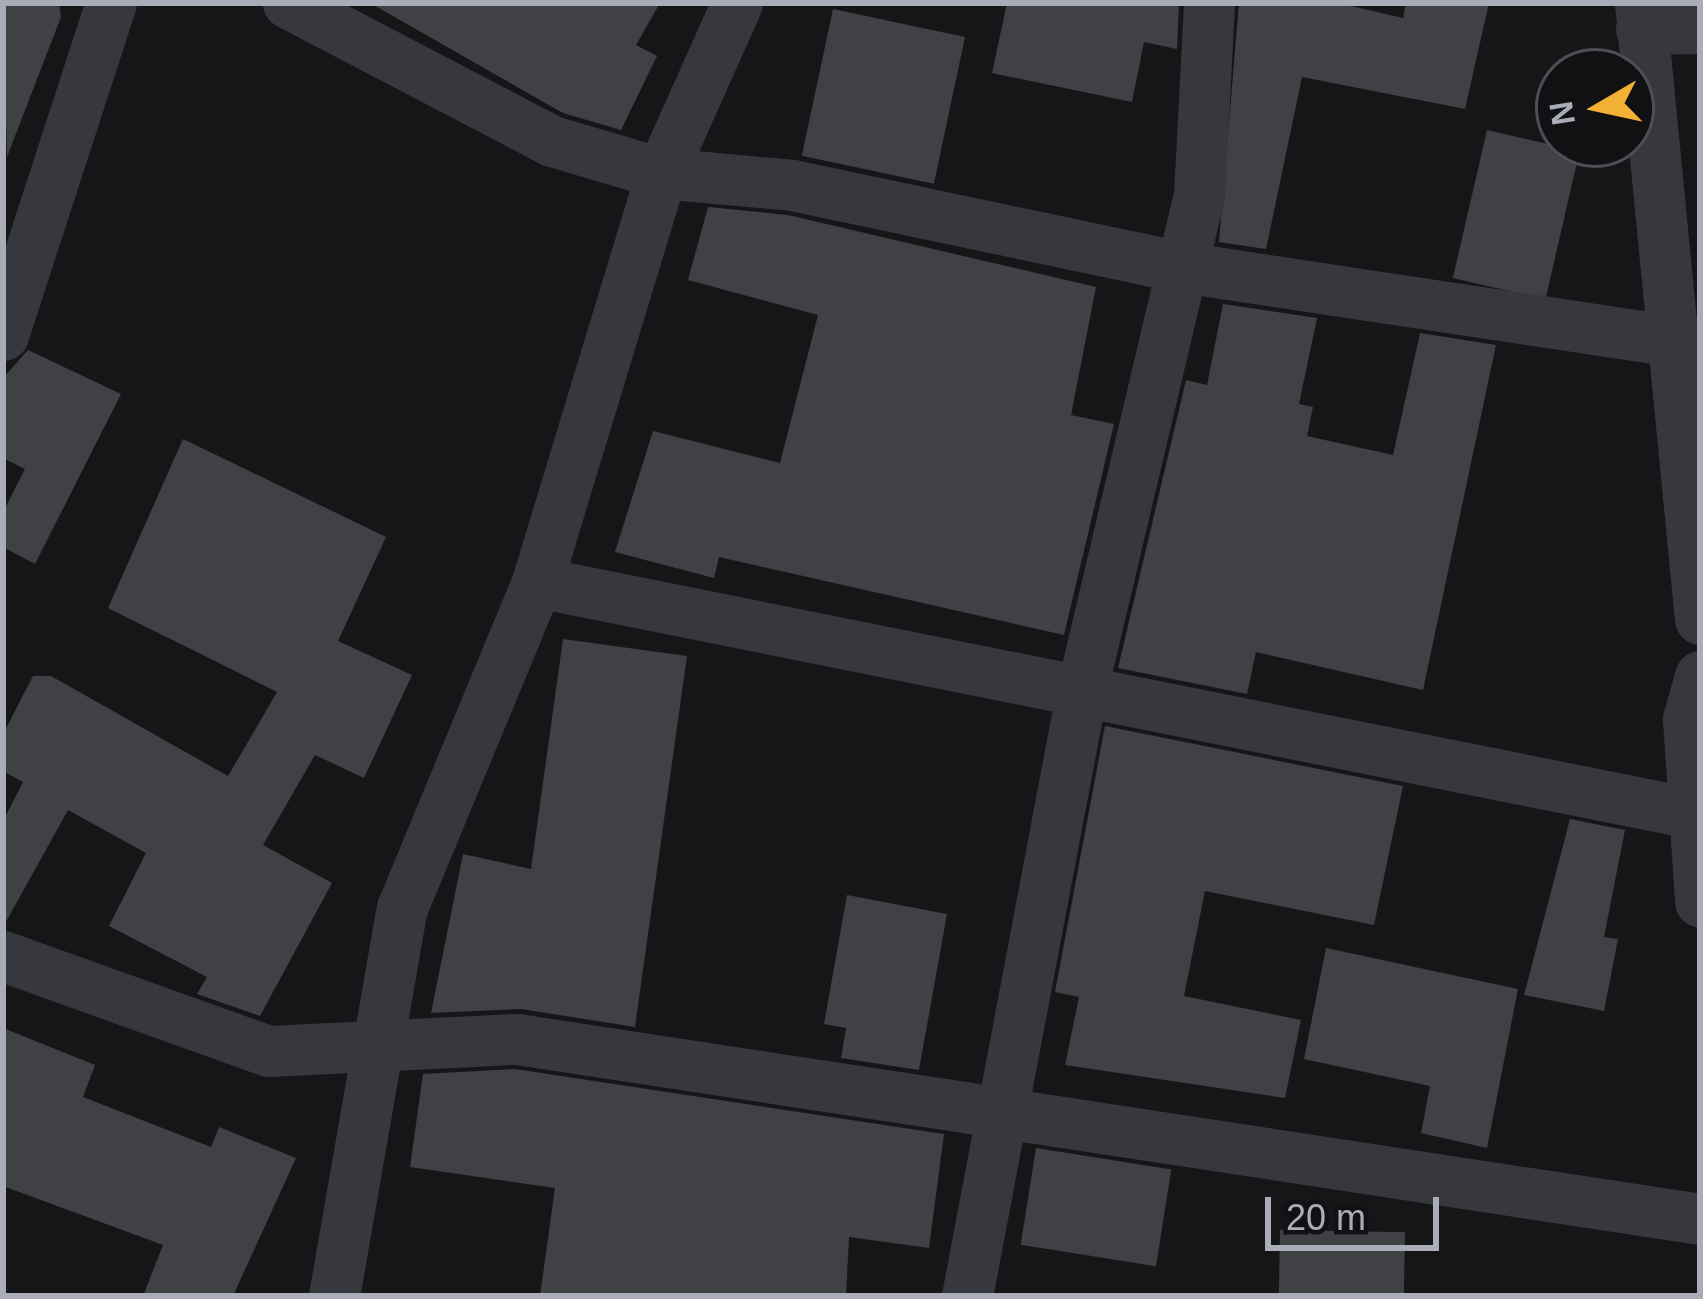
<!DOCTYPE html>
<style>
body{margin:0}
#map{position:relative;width:1703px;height:1299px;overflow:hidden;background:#161618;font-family:Arial,sans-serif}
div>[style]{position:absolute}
.building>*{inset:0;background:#404145;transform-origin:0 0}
.minor>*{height:51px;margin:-25.5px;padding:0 25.5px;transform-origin:25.5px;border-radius:25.5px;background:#37383d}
span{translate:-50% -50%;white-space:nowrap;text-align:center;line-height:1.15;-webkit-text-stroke:10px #111113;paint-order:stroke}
.frame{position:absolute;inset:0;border:6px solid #a8adb8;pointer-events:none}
.north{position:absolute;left:1535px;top:48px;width:120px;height:120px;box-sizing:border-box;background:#111113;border:3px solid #4d4f55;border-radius:50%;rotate:261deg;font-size:33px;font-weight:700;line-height:48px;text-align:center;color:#a8adb8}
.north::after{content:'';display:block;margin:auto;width:42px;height:54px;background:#f2b134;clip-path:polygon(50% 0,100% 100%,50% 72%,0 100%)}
.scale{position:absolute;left:1265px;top:1197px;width:174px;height:54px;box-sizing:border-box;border:6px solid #a8adb8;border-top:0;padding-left:15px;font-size:36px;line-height:42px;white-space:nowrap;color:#a8adb8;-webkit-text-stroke:9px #111113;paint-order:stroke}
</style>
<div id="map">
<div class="building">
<i style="clip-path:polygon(3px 3px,59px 3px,61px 17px,7px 157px)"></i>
<i style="clip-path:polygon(370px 3px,660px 3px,636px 45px,657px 56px,621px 130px,563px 113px)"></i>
<i style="clip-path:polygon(1007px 3px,1179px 3px,1177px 49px,1144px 42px,1132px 102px,992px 73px)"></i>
<i style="clip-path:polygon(1239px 3px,1338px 3px,1403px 18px,1406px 3px,1489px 3px,1465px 109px,1302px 77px,1266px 249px,1219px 242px)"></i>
<i style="left:833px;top:9px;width:135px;height:150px;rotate:12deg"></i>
<i style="left:1487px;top:130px;width:95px;height:152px;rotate:13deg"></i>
<i style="clip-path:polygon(708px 207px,788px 215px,1096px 287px,1071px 415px,1114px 424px,1064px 635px,719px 557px,714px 578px,615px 552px,653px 431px,780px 463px,818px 315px,688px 280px)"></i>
<i style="clip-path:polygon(1223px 304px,1317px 318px,1299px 404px,1313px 407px,1307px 436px,1393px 455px,1420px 333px,1496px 345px,1423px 690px,1256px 652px,1247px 694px,1118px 668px,1186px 380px,1207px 385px)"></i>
<i style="clip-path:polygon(28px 350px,121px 394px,35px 564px,3px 547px,3px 512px,25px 469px,3px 458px,3px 378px)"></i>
<i style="clip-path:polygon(183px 439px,386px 537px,338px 641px,412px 675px,364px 778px,315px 755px,263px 845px,332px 883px,260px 1016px,197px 994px,207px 977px,109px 926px,146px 853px,68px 810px,3px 927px,3px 821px,23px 782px,3px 771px,3px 734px,33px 676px,51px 676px,228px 776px,277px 692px,108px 608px)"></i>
<i style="clip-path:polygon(563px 639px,687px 656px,635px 1027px,521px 1009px,431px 1013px,463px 854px,531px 869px)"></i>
<i style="clip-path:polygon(1105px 726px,1403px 786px,1374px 925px,1205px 891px,1184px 996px,1301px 1020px,1285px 1098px,1065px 1065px,1079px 997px,1055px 992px)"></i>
<i style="clip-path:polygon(1570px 819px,1625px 830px,1604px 937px,1618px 939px,1604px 1011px,1524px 995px)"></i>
<i style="clip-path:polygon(847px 895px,947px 914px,919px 1070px,841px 1058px,846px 1028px,824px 1024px)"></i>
<i style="clip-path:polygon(1326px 948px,1518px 989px,1487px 1148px,1421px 1133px,1430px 1086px,1304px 1059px)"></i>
<i style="clip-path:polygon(3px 1028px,95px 1065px,83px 1097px,211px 1147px,219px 1127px,296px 1158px,233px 1296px,143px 1296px,163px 1245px,3px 1186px)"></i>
<i style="clip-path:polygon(515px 1069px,944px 1134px,929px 1248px,849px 1237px,846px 1296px,540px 1296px,555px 1188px,410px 1167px,423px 1074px)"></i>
<i style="left:1036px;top:1148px;width:137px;height:98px;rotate:9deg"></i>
<i style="left:1280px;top:1230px;width:125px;height:66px;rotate:1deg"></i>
</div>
<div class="minor">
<i style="left:288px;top:3px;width:298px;rotate:27.6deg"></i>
<i style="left:552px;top:141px;width:114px;rotate:16.4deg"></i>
<i style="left:661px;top:173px;width:132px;rotate:5.2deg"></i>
<i style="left:792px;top:185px;width:399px;rotate:11.9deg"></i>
<i style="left:1182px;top:267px;width:524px;rotate:8.56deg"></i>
<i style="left:1640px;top:3px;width:619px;rotate:84.44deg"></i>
<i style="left:1641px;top:29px;width:59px;rotate:-1deg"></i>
<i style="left:3px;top:335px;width:349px;rotate:-72deg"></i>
<i style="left:537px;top:582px;width:1162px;rotate:11.32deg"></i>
<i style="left:1700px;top:676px;width:45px;rotate:105.6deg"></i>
<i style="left:1688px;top:719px;width:183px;rotate:86.2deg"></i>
<i style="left:3px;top:956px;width:282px;rotate:19.7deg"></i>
<i style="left:269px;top:1051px;width:248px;rotate:-2.8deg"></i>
<i style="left:517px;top:1039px;width:1197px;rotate:8.65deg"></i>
<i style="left:334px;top:1296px;width:394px;rotate:-80.1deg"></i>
<i style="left:402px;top:908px;width:353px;rotate:-67.5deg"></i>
<i style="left:537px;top:582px;width:427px;rotate:-73.1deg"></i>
<i style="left:661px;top:173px;width:186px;rotate:-65.9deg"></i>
<i style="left:967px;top:1296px;width:618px;rotate:-79.27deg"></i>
<i style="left:1082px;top:689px;width:508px;rotate:-76.68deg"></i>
<i style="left:1199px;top:195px;width:192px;rotate:-87deg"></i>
</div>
<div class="frame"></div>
<div class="north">N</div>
<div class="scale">20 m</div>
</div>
